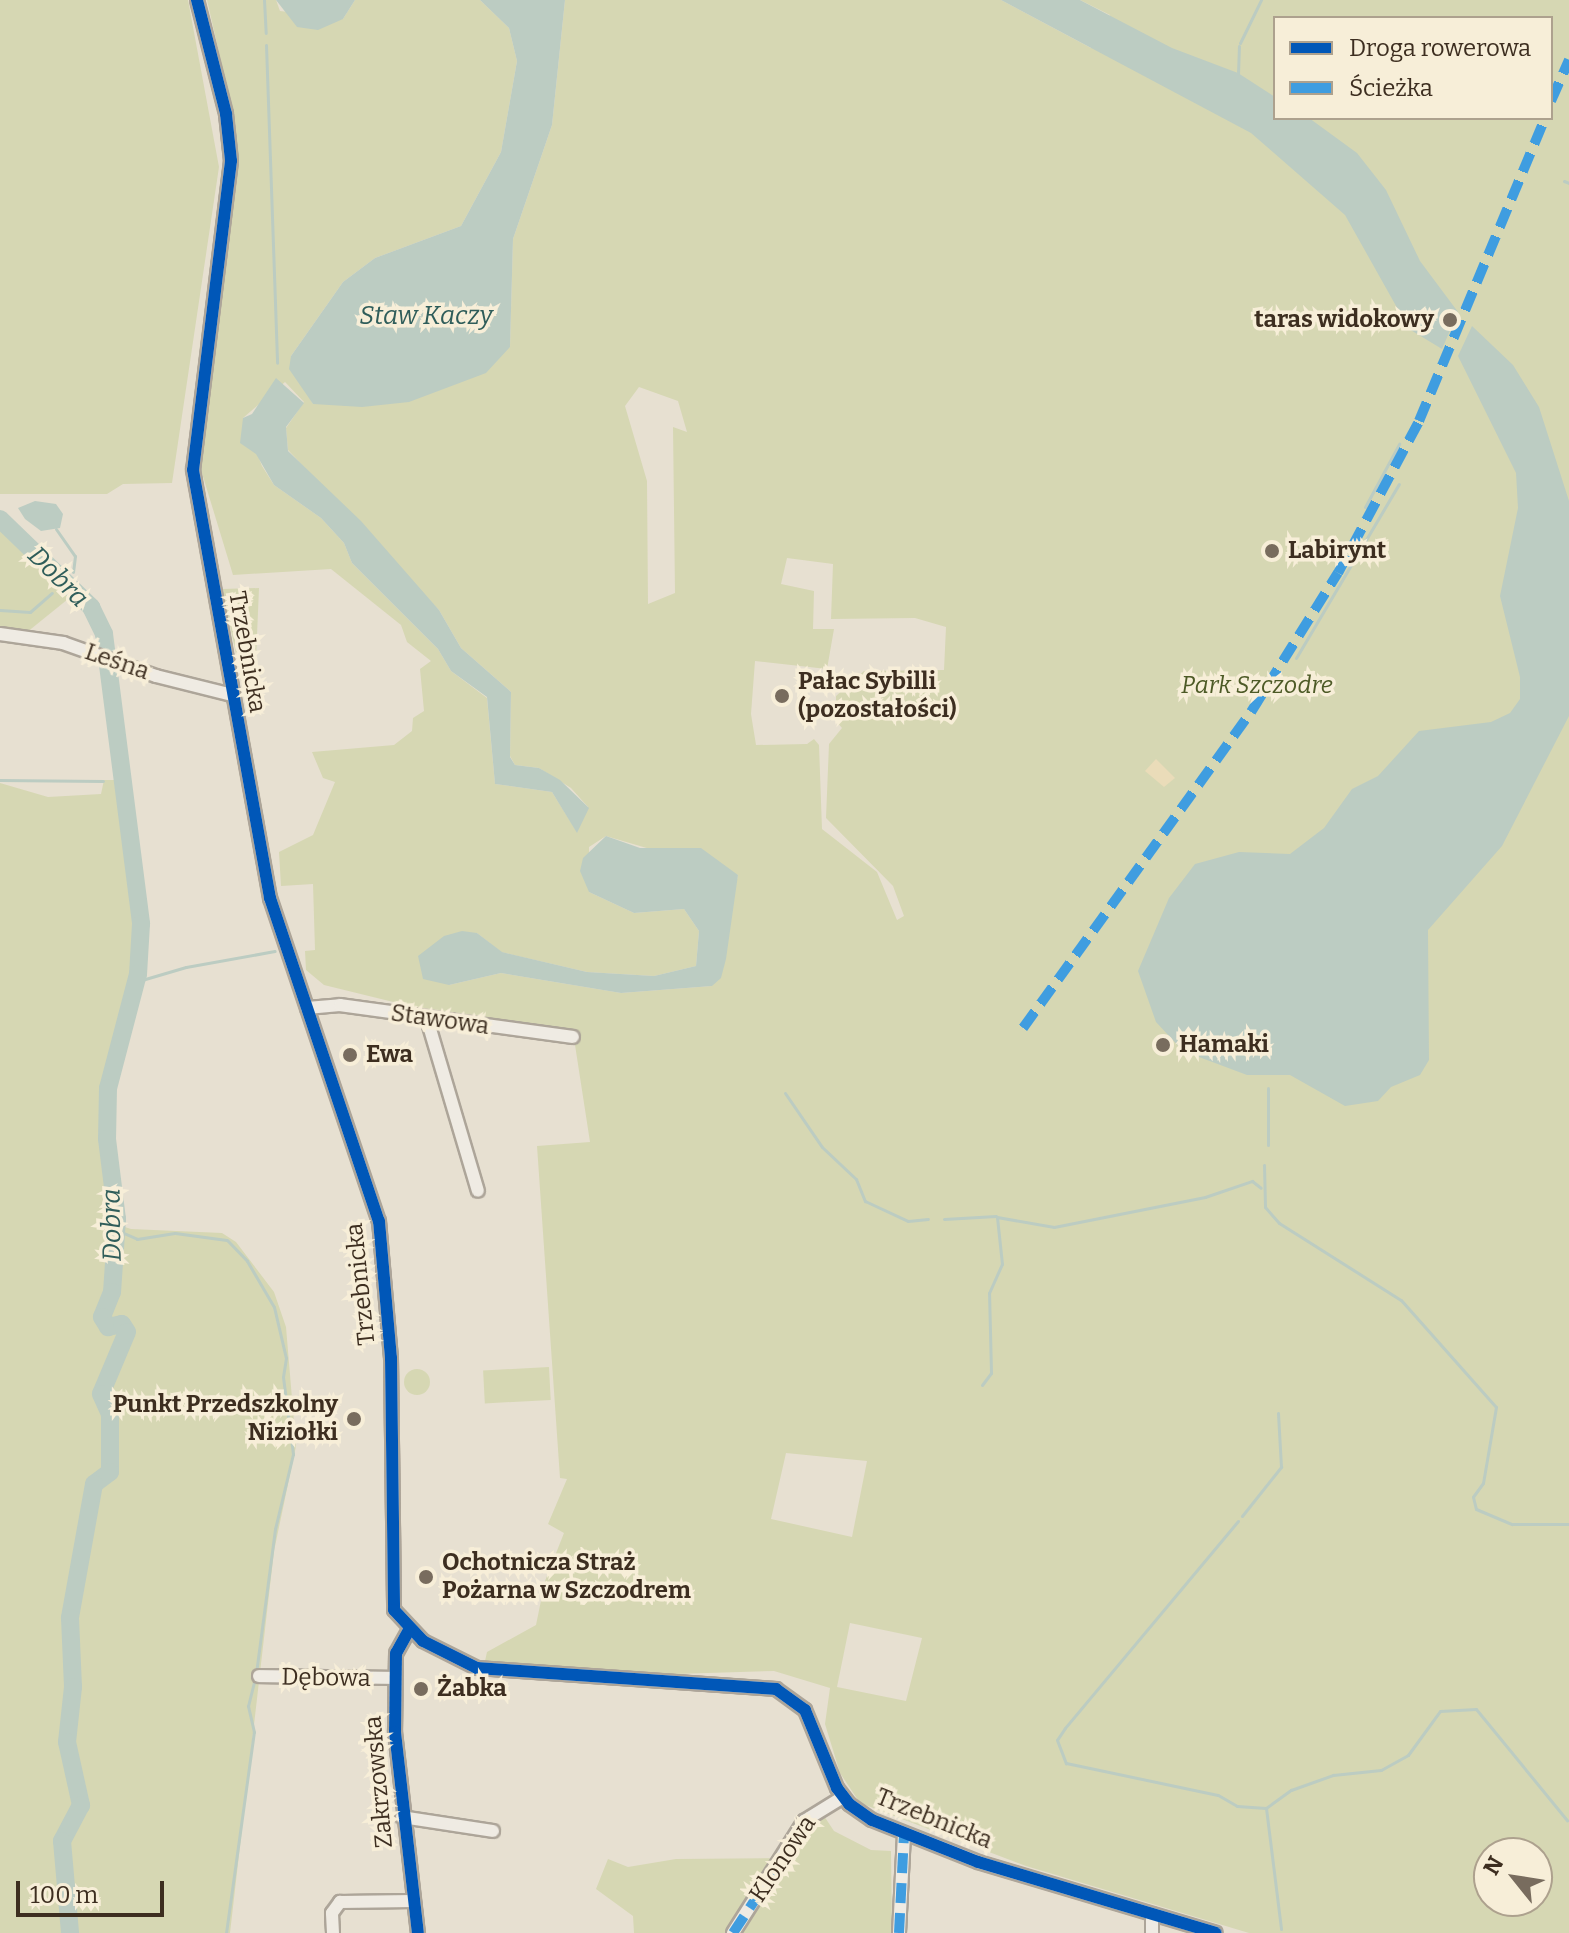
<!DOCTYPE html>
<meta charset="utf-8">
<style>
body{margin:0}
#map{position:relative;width:1569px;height:1933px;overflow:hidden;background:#e7e0d1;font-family:Bitter,serif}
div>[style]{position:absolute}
.green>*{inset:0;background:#d6d7b3;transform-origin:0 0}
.round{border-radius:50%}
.sand>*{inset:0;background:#eadcb9}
.water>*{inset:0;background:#bcccc2}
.stream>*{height:3px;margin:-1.5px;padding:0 1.5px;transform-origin:1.5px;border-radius:1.5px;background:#bcccc2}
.river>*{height:18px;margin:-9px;padding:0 9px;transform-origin:9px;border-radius:9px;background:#bcccc2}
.roads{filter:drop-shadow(2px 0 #ada599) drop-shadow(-2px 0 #ada599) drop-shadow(0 2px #ada599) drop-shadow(0 -2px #ada599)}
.minor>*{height:12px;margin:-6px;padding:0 6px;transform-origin:6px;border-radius:6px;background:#efebe3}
.quiet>*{height:10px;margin-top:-5px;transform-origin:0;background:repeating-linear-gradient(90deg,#3f9de0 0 20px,transparent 0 30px)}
.cycleway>*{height:12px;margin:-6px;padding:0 6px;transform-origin:6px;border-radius:6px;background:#0057b8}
.dots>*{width:22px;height:22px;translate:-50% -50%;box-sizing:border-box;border:4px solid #f7eed8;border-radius:50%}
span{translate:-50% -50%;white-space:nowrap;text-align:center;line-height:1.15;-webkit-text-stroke:7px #f7eed8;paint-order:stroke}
.poi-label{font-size:24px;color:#3d2e20;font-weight:700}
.right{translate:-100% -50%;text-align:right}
.left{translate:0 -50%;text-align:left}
.street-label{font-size:24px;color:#3d2e20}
.park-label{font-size:24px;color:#4d5a26;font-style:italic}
.water-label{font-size:26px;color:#2f5d5a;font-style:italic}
.legend{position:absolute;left:1273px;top:16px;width:280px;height:104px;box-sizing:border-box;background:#f7eed8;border:2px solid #ada18e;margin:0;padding:10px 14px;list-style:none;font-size:24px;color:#3d2e20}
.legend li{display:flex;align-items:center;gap:16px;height:40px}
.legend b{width:40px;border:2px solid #ada18e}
.north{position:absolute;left:1473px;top:1837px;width:80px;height:80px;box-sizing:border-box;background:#f7eed8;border:2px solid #ada18e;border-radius:50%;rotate:300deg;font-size:22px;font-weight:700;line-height:32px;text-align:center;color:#3d2e20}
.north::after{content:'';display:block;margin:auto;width:28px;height:36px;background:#786c5e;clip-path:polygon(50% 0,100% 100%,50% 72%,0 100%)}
.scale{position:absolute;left:16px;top:1881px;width:148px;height:36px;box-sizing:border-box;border:4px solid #3d2e20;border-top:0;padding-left:10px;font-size:24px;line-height:28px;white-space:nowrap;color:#3d2e20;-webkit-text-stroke:6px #f7eed8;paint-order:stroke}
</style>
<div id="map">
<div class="green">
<i style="clip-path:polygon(0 0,188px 0,219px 167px,172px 483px,123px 484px,107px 494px,0 494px)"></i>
<i style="clip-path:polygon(evenodd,207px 0,276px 0,280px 11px,343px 19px,355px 0,480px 0,509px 28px,517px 61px,501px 152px,461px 226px,375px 258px,343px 282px,291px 356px,313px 404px,329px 404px,510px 347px,513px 239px,552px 125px,565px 0,1001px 0,1091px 48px,1110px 15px,1080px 0,1569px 0,1569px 1933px,1249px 1933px,1026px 1866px,860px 1803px,840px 1773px,825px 1724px,830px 1688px,774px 1671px,643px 1675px,485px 1661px,487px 1652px,536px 1625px,545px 1581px,564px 1533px,548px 1524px,567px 1479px,560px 1478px,537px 1146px,590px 1142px,573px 1032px,430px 1011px,324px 985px,306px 970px,305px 951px,315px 950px,313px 884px,281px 886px,279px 852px,313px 835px,335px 782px,323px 778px,312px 752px,394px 745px,412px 731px,413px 718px,424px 711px,420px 669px,431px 661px,407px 642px,401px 625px,331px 569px,233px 575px,198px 460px,237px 180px,236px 127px,207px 0,1275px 18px,1551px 18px,1551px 118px,1275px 118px,1275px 18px,207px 0,285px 382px,304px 402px,286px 428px,288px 450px,439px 610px,461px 648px,511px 692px,510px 756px,515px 765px,539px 768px,571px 788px,588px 807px,577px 832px,552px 792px,495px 784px,487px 698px,451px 671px,438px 649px,352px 563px,344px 543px,321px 518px,274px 485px,262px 466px,243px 418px,285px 382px,207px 0,639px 387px,678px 401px,687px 432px,673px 427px,675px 593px,648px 604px,647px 481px,625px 406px,639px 387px,207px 0,787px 558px,833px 564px,831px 619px,915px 618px,946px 627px,944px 670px,864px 671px,836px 696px,836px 721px,842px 728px,829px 744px,826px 818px,893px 886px,904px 916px,897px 920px,877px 872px,822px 829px,819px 745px,814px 739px,807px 744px,756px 745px,751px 714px,755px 661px,827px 669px,834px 629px,813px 629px,814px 591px,781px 584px,787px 558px,207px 0,606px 836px,738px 875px,712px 986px,621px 993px,501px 973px,449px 985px,477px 933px,501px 952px,587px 972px,654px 976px,696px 966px,699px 931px,684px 909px,634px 913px,589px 892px,589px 847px,606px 836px,207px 0,786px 1453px,867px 1461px,852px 1537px,771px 1519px,786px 1453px,207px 0,850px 1623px,922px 1638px,906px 1701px,837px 1687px,850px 1623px,207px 0,1489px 1853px,1537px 1853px,1537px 1901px,1489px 1901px,1489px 1853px)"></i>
<i style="clip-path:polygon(0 522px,73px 595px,26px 633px,0 629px)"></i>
<i style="clip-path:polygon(259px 588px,254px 707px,248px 709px,222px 589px)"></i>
<i style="clip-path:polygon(104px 780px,115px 780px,133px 923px,131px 975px,100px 1101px,109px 1222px,131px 1229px,222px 1233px,236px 1242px,274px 1292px,286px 1327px,296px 1446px,274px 1551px,230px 1933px,0 1933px,0 783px,48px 797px,101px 794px)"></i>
<i style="left:549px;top:1367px;width:33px;height:66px;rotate:87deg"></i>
<i class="round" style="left:404px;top:1369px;width:26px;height:26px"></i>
<i style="clip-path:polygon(824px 1816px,834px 1831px,871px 1850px,891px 1851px,892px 1933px,634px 1933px,633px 1916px,596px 1889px,608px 1859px,628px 1867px,676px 1859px,788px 1858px,807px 1825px)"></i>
</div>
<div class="sand">
<i style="clip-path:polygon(1156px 759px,1175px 778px,1164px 787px,1145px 771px)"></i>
</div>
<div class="water">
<i style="clip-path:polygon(276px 0,355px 0,343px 19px,318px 30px,297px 27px)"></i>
<i style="clip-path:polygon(480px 0,565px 0,552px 125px,513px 239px,510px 347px,486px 373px,409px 402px,362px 407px,313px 404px,289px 369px,291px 356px,343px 282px,375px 258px,461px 226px,501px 152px,517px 61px,509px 28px)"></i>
<i style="clip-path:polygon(1001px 0,1080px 0,1172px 48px,1238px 73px,1275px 97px,1275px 118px,1309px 118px,1357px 153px,1386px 190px,1420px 261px,1458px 312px,1442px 349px,1409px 329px,1345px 215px,1251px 133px)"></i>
<i style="clip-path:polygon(1472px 326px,1513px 365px,1539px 407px,1569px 501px,1569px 716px,1502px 846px,1428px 930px,1429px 1060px,1420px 1075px,1391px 1087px,1378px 1101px,1345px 1106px,1290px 1075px,1247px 1075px,1183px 1051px,1156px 1022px,1138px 971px,1169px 898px,1195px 864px,1239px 852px,1290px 854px,1324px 828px,1352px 789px,1378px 776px,1419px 731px,1491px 722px,1510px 713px,1520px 699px,1520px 677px,1500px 596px,1518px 508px,1516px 473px,1458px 356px)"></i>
<i style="clip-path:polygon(276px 378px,304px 403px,286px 427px,288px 451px,361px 521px,439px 610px,461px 648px,511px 692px,510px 757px,515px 765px,539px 768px,560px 780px,589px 808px,577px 833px,552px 792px,495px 784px,487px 697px,451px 671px,438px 649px,352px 563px,344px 543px,321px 518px,274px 485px,256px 454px,240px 443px,243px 418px,252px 414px)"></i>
<i style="clip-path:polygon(35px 501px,56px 504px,63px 514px,60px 528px,41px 531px,25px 519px,18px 508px)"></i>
<i style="clip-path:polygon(606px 836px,640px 848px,701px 848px,738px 875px,726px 959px,721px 978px,712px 986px,621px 993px,501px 973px,449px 985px,423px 979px,418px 956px,444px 936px,462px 931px,477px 933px,502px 952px,587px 972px,654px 976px,696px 966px,699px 931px,684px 909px,634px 913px,589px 892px,580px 871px,583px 858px)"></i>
</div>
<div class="stream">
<i style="left:264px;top:0;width:33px;rotate:87deg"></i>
<i style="left:1240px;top:43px;width:48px;rotate:-64deg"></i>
<i style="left:266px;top:45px;width:318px;rotate:88deg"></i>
<i style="left:1238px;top:74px;width:28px;rotate:-88deg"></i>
<i style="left:1564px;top:181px;width:5px;rotate:22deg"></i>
<i style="left:1365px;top:507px;width:72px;rotate:-61.6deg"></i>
<i style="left:56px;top:529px;width:33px;rotate:55deg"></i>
<i style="left:75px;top:556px;width:16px;rotate:97deg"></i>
<i style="left:0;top:610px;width:30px;rotate:4deg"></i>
<i style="left:30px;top:612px;width:29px;rotate:-41deg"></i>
<i style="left:1296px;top:658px;width:202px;rotate:-59.4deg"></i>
<i style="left:0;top:780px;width:103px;rotate:0.6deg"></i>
<i style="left:135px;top:982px;width:53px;rotate:-16.4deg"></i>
<i style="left:186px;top:967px;width:90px;rotate:-10.2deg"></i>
<i style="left:785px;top:1093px;width:65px;rotate:55.6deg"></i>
<i style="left:822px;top:1147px;width:47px;rotate:43.3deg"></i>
<i style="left:856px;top:1179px;width:24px;rotate:68deg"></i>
<i style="left:865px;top:1201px;width:47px;rotate:24.9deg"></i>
<i style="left:908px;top:1221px;width:20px;rotate:-6deg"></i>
<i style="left:1268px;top:1145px;width:57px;rotate:-90deg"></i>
<i style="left:1264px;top:1165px;width:42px;rotate:88.6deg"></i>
<i style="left:1265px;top:1207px;width:21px;rotate:49deg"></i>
<i style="left:1279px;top:1223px;width:144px;rotate:32.3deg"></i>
<i style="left:1401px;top:1300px;width:143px;rotate:48.4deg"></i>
<i style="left:1496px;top:1407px;width:77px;rotate:99.7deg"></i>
<i style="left:1483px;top:1483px;width:17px;rotate:126deg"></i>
<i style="left:1473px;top:1497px;width:12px;rotate:76deg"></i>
<i style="left:1476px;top:1509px;width:39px;rotate:23deg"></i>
<i style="left:1512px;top:1524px;width:57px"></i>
<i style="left:944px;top:1219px;width:52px;rotate:-3.3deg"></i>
<i style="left:117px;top:1230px;width:22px;rotate:24deg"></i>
<i style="left:137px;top:1239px;width:38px;rotate:-9deg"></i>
<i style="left:175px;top:1233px;width:52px;rotate:7.7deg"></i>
<i style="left:227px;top:1240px;width:29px;rotate:46deg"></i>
<i style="left:247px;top:1261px;width:53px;rotate:59.6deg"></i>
<i style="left:274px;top:1307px;width:52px;rotate:76.8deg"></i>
<i style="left:286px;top:1358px;width:19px;rotate:99deg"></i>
<i style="left:283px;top:1377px;width:78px;rotate:82.6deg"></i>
<i style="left:293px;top:1454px;width:77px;rotate:103.5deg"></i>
<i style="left:275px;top:1529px;width:145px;rotate:97.5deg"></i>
<i style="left:982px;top:1385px;width:15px;rotate:-53deg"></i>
<i style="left:991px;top:1373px;width:80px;rotate:-91.4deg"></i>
<i style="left:989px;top:1293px;width:32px;rotate:-66deg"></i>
<i style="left:1002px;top:1264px;width:47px;rotate:-96.1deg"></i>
<i style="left:997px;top:1217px;width:58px;rotate:10deg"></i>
<i style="left:1054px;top:1227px;width:154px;rotate:-11.2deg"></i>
<i style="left:1205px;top:1197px;width:50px;rotate:-18.8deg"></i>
<i style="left:1252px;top:1181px;width:11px;rotate:38deg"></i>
<i style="left:1242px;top:1516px;width:63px;rotate:-51.5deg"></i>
<i style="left:1281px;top:1467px;width:54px;rotate:-93.2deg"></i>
<i style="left:1238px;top:1521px;width:270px;rotate:129.9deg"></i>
<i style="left:1065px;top:1728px;width:14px;rotate:124deg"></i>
<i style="left:1057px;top:1740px;width:25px;rotate:69deg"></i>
<i style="left:1066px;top:1763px;width:155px;rotate:11.9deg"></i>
<i style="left:1218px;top:1795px;width:22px;rotate:30deg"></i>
<i style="left:1237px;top:1806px;width:29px;rotate:4deg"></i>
<i style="left:1266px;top:1808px;width:31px;rotate:-36deg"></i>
<i style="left:1291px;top:1790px;width:45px;rotate:-19.7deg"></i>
<i style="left:1333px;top:1775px;width:48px;rotate:-5.9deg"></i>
<i style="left:1381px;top:1770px;width:31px;rotate:-29deg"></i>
<i style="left:1408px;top:1755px;width:54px;rotate:-54deg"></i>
<i style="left:1440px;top:1711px;width:36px;rotate:-3deg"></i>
<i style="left:1476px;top:1709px;width:144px;rotate:50.7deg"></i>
<i style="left:1266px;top:1808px;width:122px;rotate:82.9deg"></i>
<i style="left:226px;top:1933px;width:203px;rotate:-82.1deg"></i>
<i style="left:254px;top:1732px;width:27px;rotate:-103deg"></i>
<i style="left:248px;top:1706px;width:29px;rotate:-76deg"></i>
</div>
<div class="river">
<i style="left:0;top:519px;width:127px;rotate:44deg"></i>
<i style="left:91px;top:607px;width:30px;rotate:64deg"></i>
<i style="left:104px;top:634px;width:292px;rotate:82.7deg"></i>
<i style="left:141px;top:924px;width:50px;rotate:93.4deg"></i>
<i style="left:138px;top:974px;width:118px;rotate:104.7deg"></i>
<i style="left:108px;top:1088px;width:51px;rotate:91.1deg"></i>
<i style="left:107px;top:1139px;width:81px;rotate:82.9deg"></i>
<i style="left:117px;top:1219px;width:73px;rotate:93.9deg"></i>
<i style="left:112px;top:1292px;width:27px;rotate:112deg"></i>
<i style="left:102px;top:1317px;width:12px;rotate:59deg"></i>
<i style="left:108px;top:1327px;width:14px;rotate:-12deg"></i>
<i style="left:122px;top:1324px;width:9px;rotate:58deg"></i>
<i style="left:127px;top:1332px;width:67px;rotate:112.8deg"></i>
<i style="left:101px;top:1394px;width:22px;rotate:66deg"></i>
<i style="left:110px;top:1414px;width:58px;rotate:90deg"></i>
<i style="left:110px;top:1472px;width:20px;rotate:143deg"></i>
<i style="left:94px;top:1484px;width:136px;rotate:100.2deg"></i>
<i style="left:70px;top:1618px;width:69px;rotate:87.5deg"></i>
<i style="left:73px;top:1687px;width:55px;rotate:96.2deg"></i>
<i style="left:67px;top:1742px;width:65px;rotate:77.5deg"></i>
<i style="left:81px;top:1805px;width:41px;rotate:117.8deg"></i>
<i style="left:62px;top:1841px;width:92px;rotate:85deg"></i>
</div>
<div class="roads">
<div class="minor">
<i style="left:197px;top:0;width:118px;rotate:75.7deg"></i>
<i style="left:226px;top:114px;width:47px;rotate:83.9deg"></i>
<i style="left:231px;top:161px;width:311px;rotate:97deg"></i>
<i style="left:193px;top:470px;width:435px;rotate:79.8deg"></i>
<i style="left:270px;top:898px;width:341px;rotate:71.4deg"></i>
<i style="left:379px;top:1221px;width:138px;rotate:85deg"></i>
<i style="left:391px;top:1358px;width:252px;rotate:89.3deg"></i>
<i style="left:394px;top:1610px;width:42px;rotate:46.9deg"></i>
<i style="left:423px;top:1641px;width:60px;rotate:26.6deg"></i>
<i style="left:477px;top:1668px;width:300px;rotate:4deg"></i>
<i style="left:776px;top:1689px;width:36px;rotate:36deg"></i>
<i style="left:805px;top:1710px;width:84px;rotate:67.7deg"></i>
<i style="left:837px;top:1788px;width:20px;rotate:53deg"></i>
<i style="left:849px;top:1804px;width:28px;rotate:35deg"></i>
<i style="left:872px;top:1820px;width:114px;rotate:21.6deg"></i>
<i style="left:978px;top:1862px;width:248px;rotate:16.6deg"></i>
<i style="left:0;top:634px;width:64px;rotate:8.1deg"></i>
<i style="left:63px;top:643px;width:99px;rotate:19.5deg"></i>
<i style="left:156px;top:676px;width:78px;rotate:14deg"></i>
<i style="left:307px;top:1008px;width:33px;rotate:-5deg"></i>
<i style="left:340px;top:1005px;width:235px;rotate:7.8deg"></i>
<i style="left:427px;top:1019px;width:179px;rotate:73.5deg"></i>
<i style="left:409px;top:1630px;width:26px;rotate:119deg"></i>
<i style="left:396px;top:1653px;width:79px;rotate:90.7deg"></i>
<i style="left:395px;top:1732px;width:202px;rotate:83.5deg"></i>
<i style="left:259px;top:1676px;width:135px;rotate:0.8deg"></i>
<i style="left:402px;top:1817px;width:92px;rotate:8.7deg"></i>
<i style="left:1152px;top:1914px;width:19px;rotate:90deg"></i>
<i style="left:333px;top:1933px;width:20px;rotate:-93deg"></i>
<i style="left:332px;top:1913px;width:14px;rotate:-54deg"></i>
<i style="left:340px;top:1902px;width:73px;rotate:-0.8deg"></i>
<i style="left:733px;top:1933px;width:133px;rotate:-57.6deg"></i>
<i style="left:804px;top:1821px;width:46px;rotate:-31.6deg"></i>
<i style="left:899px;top:1933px;width:98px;rotate:-87.1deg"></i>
</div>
</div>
<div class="quiet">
<i style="left:1551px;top:101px;width:45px;rotate:-66.3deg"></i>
<i style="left:1023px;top:1028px;width:390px;rotate:-54.2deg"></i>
<i style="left:1251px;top:712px;width:164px;rotate:-58deg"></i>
<i style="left:1338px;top:573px;width:172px;rotate:-61.9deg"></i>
<i style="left:1419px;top:421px;width:328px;rotate:-67.4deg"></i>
<i style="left:733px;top:1933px;width:85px;rotate:-56.5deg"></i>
<i style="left:899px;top:1933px;width:98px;rotate:-87.1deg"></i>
</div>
<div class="cycleway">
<i style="left:197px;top:0;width:118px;rotate:75.7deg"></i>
<i style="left:226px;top:114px;width:47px;rotate:83.9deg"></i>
<i style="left:231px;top:161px;width:311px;rotate:97deg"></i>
<i style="left:193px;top:470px;width:435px;rotate:79.8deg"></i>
<i style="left:270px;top:898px;width:341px;rotate:71.4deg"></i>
<i style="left:379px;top:1221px;width:138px;rotate:85deg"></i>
<i style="left:391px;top:1358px;width:252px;rotate:89.3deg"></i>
<i style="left:394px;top:1610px;width:42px;rotate:46.9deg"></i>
<i style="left:423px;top:1641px;width:60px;rotate:26.6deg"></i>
<i style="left:477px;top:1668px;width:300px;rotate:4deg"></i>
<i style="left:776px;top:1689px;width:36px;rotate:36deg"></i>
<i style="left:805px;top:1710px;width:84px;rotate:67.7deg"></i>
<i style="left:837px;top:1788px;width:20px;rotate:53deg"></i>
<i style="left:849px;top:1804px;width:28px;rotate:35deg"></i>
<i style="left:872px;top:1820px;width:114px;rotate:21.6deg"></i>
<i style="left:978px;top:1862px;width:248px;rotate:16.6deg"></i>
<i style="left:409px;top:1630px;width:26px;rotate:119deg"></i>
<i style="left:396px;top:1653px;width:79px;rotate:90.7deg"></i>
<i style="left:395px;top:1732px;width:202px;rotate:83.5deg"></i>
</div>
<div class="dots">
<i style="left:1450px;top:320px;background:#786c5e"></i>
<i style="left:1272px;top:551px;background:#786c5e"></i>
<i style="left:782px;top:696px;background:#786c5e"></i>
<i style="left:1163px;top:1045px;background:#786c5e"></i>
<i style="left:350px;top:1055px;background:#786c5e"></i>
<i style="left:354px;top:1419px;background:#786c5e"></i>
<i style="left:426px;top:1577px;background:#786c5e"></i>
<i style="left:421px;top:1689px;background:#786c5e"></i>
</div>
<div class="poi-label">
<span class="right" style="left:1434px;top:320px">taras widokowy</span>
<span class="left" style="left:1288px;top:551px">Labirynt</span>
<span class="left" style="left:798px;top:696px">Pałac Sybilli<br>(pozostałości)</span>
<span class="left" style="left:1179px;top:1045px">Hamaki</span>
<span class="left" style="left:366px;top:1055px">Ewa</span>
<span class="right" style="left:338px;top:1419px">Punkt Przedszkolny<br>Niziołki</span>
<span class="left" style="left:442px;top:1577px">Ochotnicza Straż<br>Pożarna w Szczodrem</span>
<span class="left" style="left:437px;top:1689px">Żabka</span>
</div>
<div class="street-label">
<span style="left:247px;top:652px;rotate:80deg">Trzebnicka</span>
<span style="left:117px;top:662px;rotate:19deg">Leśna</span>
<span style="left:440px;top:1020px;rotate:8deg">Stawowa</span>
<span style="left:361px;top:1284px;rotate:-96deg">Trzebnicka</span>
<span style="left:326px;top:1678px;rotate:1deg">Dębowa</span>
<span style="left:379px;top:1782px;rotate:-95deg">Zakrzowska</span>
<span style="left:934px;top:1819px;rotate:22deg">Trzebnicka</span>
<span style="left:783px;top:1859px;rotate:-56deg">Klonowa</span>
</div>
<div class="park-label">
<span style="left:1257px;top:686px">Park Szczodre</span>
</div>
<div class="water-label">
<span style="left:426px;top:316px">Staw Kaczy</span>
<span style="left:58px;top:577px;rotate:45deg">Dobra</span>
<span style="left:112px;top:1225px;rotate:-91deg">Dobra</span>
</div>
<ul class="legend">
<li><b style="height:10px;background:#0057b8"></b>Droga rowerowa</li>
<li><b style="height:10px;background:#3f9de0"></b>Ścieżka</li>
</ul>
<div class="north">N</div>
<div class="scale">100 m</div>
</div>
